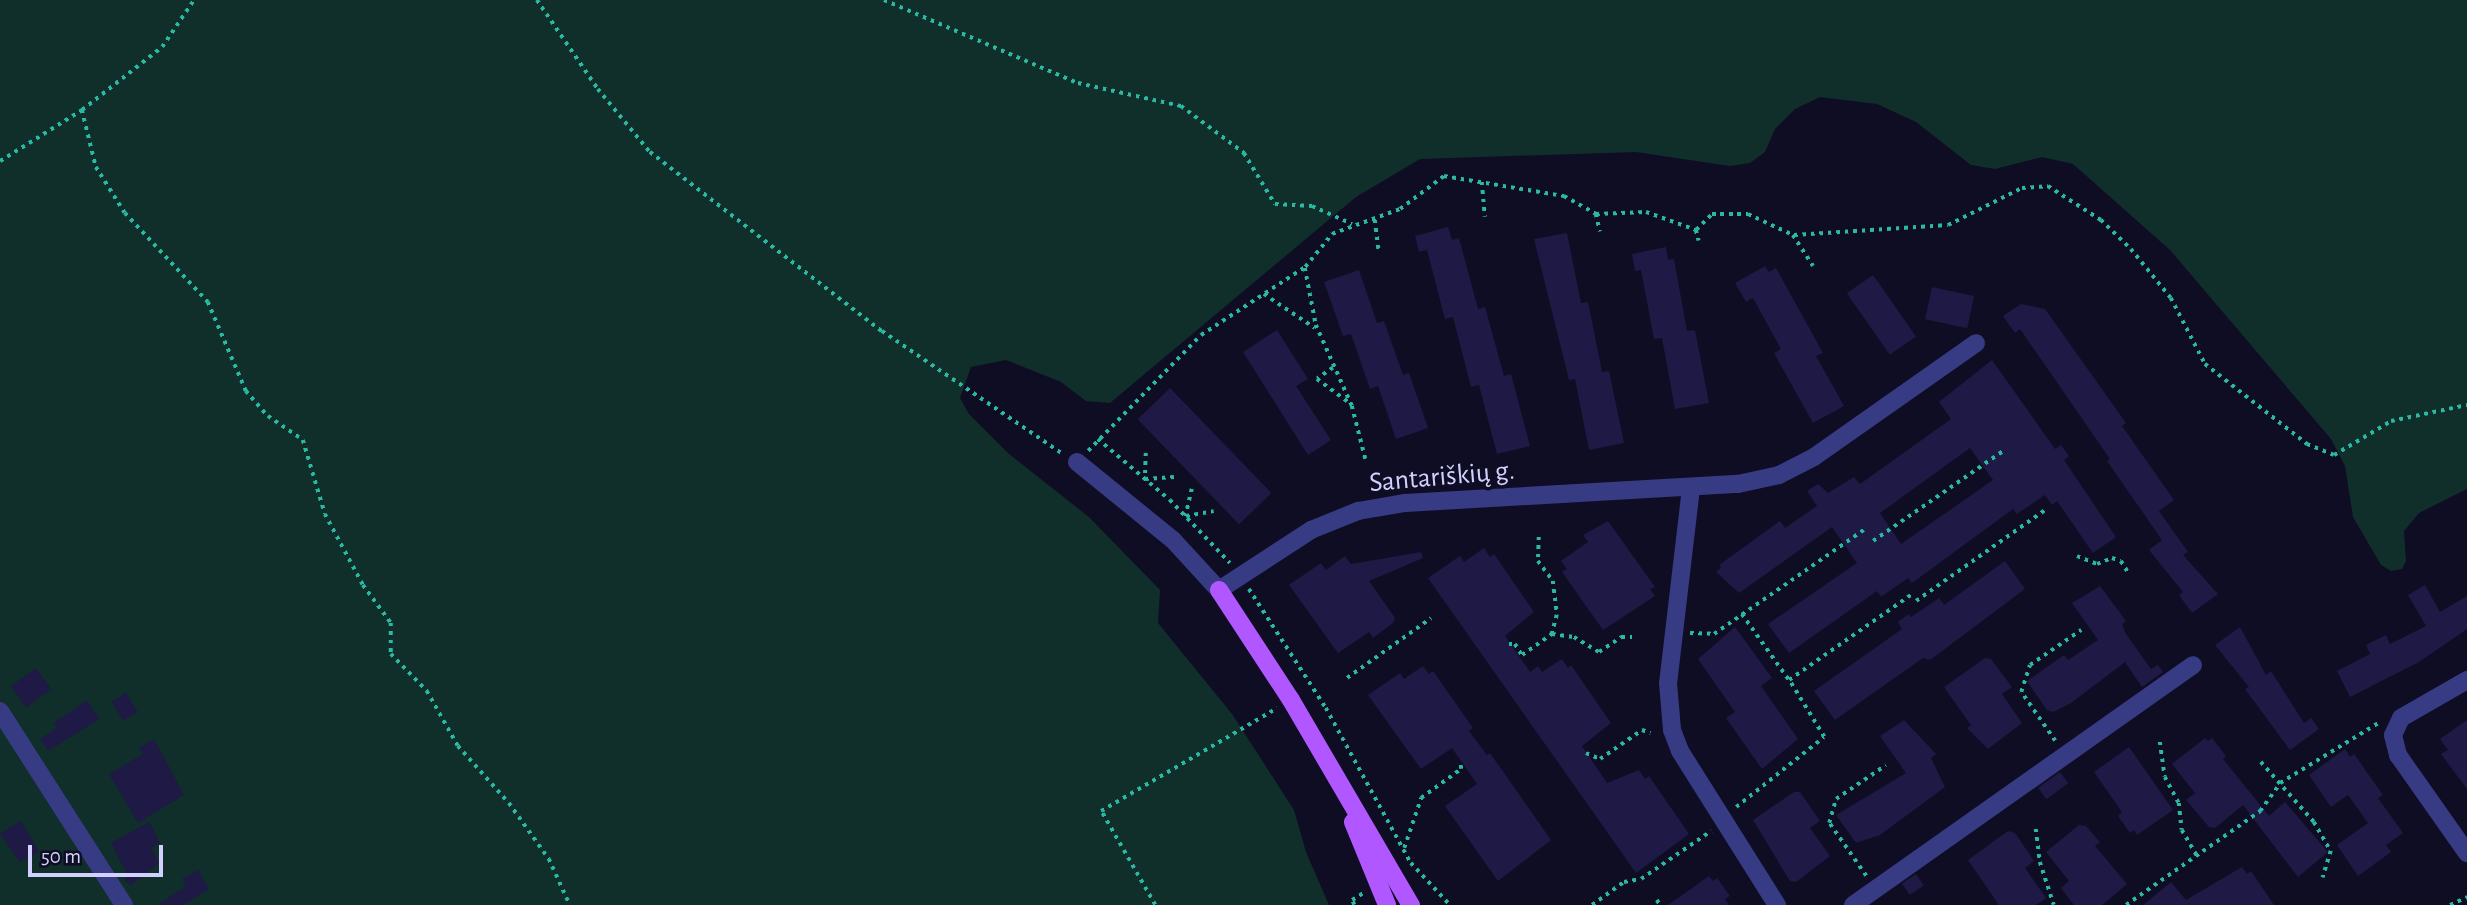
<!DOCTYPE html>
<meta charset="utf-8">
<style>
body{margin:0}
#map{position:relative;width:2467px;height:905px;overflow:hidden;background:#0f0d24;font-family:"Alegreya Sans",sans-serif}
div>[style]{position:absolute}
.green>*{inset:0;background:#102e2a}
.building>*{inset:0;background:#1e1945;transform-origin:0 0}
.path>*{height:3.5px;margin-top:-1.75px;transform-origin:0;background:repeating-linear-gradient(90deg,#2ab9a3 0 3.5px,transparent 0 8.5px)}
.minor>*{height:18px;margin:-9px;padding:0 9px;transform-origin:9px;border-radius:9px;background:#373b84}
.major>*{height:18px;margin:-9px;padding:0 9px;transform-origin:9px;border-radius:9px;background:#b157ff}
span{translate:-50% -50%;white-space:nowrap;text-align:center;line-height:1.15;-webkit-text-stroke:7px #0f0d24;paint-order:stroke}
.street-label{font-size:28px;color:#d1d0ff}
.scale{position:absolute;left:28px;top:845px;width:135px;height:32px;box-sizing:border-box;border:4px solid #d1d0ff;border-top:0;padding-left:9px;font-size:21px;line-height:24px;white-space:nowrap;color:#d1d0ff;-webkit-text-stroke:5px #0f0d24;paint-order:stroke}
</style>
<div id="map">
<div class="green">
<i style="clip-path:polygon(0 0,2467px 0,2467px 489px,2419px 513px,2404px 531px,2406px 561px,2402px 569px,2391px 571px,2381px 565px,2353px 517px,2345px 466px,2331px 439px,2170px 250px,2073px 164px,2042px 157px,1995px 169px,1971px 165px,1916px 122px,1877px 104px,1820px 97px,1795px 109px,1775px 129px,1765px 152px,1750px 163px,1730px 166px,1636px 152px,1420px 159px,1356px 197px,1110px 403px,1086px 401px,1061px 382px,1006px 360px,971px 367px,960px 398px,969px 414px,1009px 454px,1089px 517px,1160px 590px,1158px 623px,1232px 714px,1294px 810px,1306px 852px,1329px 905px,0 905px)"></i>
</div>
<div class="building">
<i style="clip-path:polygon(1448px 227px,1452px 240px,1459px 238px,1478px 309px,1485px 307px,1504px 376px,1511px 374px,1530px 446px,1497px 454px,1479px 385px,1471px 387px,1453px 317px,1445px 319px,1427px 250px,1419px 252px,1415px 236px)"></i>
<i style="clip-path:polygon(1567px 233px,1581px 303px,1588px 302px,1602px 372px,1609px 371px,1624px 443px,1589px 450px,1575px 379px,1569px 380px,1534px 239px)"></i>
<i style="clip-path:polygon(1666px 247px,1668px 260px,1674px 259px,1687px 331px,1695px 330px,1709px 403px,1675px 409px,1662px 338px,1654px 339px,1641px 270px,1635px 271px,1632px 254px)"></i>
<i style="clip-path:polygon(1765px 266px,1769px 272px,1776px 268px,1823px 353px,1816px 356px,1844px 406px,1813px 423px,1774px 353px,1781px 349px,1753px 298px,1746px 302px,1735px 283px)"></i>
<i style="clip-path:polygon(1359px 270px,1377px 323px,1384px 321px,1403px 375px,1409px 373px,1428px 428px,1396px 439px,1378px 386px,1370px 389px,1351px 334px,1343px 336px,1324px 282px)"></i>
<i style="left:1873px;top:275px;width:75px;height:32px;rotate:55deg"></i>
<i style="left:1932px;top:287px;width:43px;height:33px;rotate:12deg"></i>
<i style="clip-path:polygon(2021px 304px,2045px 309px,2126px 423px,2122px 426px,2174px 500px,2159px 511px,2188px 552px,2183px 555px,2218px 594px,2192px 613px,2179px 595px,2183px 592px,2149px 550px,2162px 540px,2107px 461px,2110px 459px,2020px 329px,2015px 333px,2003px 316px)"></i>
<i style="clip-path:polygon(1277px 330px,1308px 379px,1296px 386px,1331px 440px,1308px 455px,1243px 352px)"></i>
<i style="clip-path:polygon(evenodd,1992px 360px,2055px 449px,2061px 445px,2069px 456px,2064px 460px,2116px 537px,2093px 553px,2057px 501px,2052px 505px,2045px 495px,2017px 514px,2013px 509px,1912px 583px,1908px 578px,1881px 597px,1877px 591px,1789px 653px,1768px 624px,1857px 563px,1832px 527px,1739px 593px,1716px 572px,1721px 568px,1719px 565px,1780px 521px,1785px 528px,1817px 506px,1807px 491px,1818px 484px,1828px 493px,1854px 477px,1860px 484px,1951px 419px,1939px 402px,1992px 360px,1970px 448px,1993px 480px,1901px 544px,1880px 513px,1970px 448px)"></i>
<i style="left:1170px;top:388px;width:146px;height:45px;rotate:46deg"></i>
<i style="clip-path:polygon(1608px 521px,1655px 587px,1650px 589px,1655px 596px,1603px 630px,1562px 572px,1567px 569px,1561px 561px,1588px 542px,1583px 535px)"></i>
<i style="clip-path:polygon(1484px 548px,1490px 557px,1494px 554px,1534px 612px,1505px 636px,1530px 672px,1538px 666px,1542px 672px,1562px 659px,1568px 668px,1571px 665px,1611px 723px,1582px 746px,1607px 783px,1639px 770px,1645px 779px,1649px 776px,1689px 834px,1636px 873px,1428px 578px,1460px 556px,1464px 562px)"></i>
<i style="clip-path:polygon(1421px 552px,1423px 558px,1369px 581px,1395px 618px,1393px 623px,1373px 638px,1369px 632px,1338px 653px,1289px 585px,1321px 563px,1326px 570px,1345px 556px,1351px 564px,1357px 563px)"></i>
<i style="clip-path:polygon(2005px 561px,2025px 589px,1930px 660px,1923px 658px,1835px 720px,1814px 691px,1902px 629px,1898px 622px,1909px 614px,1911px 617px,1939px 598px,1944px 605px)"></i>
<i style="clip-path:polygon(2425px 585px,2440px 612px,2467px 596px,2467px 629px,2419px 662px,2350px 697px,2337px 671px,2370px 654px,2366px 645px,2386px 635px,2390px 644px,2426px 626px,2408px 595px)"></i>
<i style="clip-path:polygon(2100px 586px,2126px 621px,2122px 624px,2126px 634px,2151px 669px,2158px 665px,2163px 672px,2142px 687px,2125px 662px,2071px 703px,2053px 712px,2047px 710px,2027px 681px,2064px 655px,2068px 660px,2098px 640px,2072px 603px)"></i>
<i style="clip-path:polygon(1735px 627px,1772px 678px,1761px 686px,1798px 739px,1762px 769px,1726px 718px,1735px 712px,1698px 659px)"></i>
<i style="clip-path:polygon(2240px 627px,2266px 675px,2271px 671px,2304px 723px,2311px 718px,2319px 729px,2290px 750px,2245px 689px,2249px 687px,2215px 645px)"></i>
<i style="clip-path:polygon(1985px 658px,1991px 659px,2012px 687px,2002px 694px,2022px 723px,1988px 749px,1967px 728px,1971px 725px,1944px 687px)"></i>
<i style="clip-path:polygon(1423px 666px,1429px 674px,1433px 671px,1473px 728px,1469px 731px,1487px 755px,1490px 753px,1551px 840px,1498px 881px,1445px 806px,1477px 784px,1452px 748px,1421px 769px,1368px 695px,1400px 673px,1404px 679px)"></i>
<i style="left:36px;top:668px;width:26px;height:31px;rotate:54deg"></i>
<i style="left:126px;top:693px;width:22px;height:17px;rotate:58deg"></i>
<i style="clip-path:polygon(87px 700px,99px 719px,48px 751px,40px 739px,57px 728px,54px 723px)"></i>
<i style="clip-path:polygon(1904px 720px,1936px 754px,1931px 758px,1945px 787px,1880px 835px,1856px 843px,1836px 815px,1906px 773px,1880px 736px)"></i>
<i style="clip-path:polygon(2467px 720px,2467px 789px,2441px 754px,2448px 750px,2440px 739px)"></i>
<i style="clip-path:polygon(2205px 738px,2208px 741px,2212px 738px,2226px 756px,2223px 759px,2269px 816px,2285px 802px,2328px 852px,2298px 877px,2243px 805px,2215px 828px,2209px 827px,2186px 800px,2195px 793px,2172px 764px)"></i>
<i style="clip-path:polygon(154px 739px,184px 795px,138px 823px,109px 774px,143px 754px,139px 748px)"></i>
<i style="clip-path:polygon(2129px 747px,2173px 810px,2137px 835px,2134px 830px,2130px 833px,2118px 816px,2122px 812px,2094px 772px)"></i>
<i style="clip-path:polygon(2345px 749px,2350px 757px,2354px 754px,2383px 795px,2378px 798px,2403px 833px,2386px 845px,2391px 852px,2358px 876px,2337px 845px,2368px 823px,2348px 795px,2331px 807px,2309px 775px)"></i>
<i style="left:2060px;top:772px;width:14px;height:27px;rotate:54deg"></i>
<i style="clip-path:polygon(1794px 792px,1800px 792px,1820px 821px,1810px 828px,1830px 856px,1796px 882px,1790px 881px,1753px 820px)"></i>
<i style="clip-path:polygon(21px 821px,39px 852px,20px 862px,0 834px)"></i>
<i style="clip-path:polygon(149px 822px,160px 843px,151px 848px,159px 863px,131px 885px,125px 881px,126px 872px,111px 843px)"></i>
<i style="clip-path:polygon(2079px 825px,2086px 826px,2100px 842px,2095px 846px,2127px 884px,2102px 905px,2074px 905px,2061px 888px,2069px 881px,2046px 852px)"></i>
<i style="clip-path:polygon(2008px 831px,2015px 833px,2034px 861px,2025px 868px,2046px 898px,2036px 905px,1999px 905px,1968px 860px)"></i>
<i style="clip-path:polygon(2242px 867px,2247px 874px,2251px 871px,2274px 905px,2143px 905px,2171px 882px,2186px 900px)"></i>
<i style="clip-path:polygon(198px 870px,209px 889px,183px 905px,157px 905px,186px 886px,182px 879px)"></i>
<i style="left:1916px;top:874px;width:14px;height:17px;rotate:56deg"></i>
<i style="clip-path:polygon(1709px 876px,1713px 881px,1717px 878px,1730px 896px,1725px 899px,1729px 905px,1668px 905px)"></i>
</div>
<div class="path">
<i style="left:537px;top:0;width:108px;rotate:55.6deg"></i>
<i style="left:598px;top:89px;width:82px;rotate:50.5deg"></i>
<i style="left:650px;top:152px;width:293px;rotate:37.7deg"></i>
<i style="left:882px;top:331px;width:219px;rotate:34.2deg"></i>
<i style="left:884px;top:0;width:211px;rotate:23.2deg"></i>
<i style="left:1078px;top:83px;width:106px;rotate:12.6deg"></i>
<i style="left:1181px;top:106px;width:79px;rotate:36.7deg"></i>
<i style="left:1244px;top:153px;width:60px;rotate:58.7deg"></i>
<i style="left:1275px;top:204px;width:37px;rotate:3deg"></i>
<i style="left:1312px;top:206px;width:44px;rotate:24.2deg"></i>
<i style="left:82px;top:110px;width:59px;rotate:76.2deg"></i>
<i style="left:96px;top:167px;width:54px;rotate:57.8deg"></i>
<i style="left:125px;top:213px;width:122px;rotate:47deg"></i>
<i style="left:208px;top:302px;width:97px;rotate:66.9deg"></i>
<i style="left:246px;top:391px;width:33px;rotate:49deg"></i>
<i style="left:268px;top:416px;width:42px;rotate:34.4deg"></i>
<i style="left:303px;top:440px;width:77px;rotate:73.4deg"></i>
<i style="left:325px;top:514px;width:81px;rotate:61.8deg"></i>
<i style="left:363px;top:585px;width:47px;rotate:53.6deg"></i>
<i style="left:391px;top:623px;width:31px;rotate:90deg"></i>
<i style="left:391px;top:654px;width:52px;rotate:45.8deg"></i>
<i style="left:427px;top:691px;width:63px;rotate:60.6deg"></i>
<i style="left:458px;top:746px;width:76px;rotate:48.2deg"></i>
<i style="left:509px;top:803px;width:69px;rotate:54.5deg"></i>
<i style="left:549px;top:859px;width:51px;rotate:65.5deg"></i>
<i style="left:0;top:161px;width:97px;rotate:-31.9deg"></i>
<i style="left:82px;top:110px;width:102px;rotate:-38.2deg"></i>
<i style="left:162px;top:47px;width:57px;rotate:-55.8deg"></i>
<i style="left:1482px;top:182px;width:35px;rotate:85deg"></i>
<i style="left:1596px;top:214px;width:18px;rotate:77deg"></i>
<i style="left:1375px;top:220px;width:31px;rotate:83deg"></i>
<i style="left:1696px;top:230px;width:11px;rotate:75deg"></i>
<i style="left:1794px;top:235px;width:154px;rotate:-3.7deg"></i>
<i style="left:1948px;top:225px;width:83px;rotate:-26.6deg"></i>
<i style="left:2022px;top:188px;width:26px;rotate:-4deg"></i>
<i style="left:2048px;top:186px;width:63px;rotate:32.7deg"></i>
<i style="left:2101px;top:220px;width:42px;rotate:44deg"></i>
<i style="left:2131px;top:249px;width:63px;rotate:50.8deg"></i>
<i style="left:2171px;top:298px;width:74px;rotate:62.7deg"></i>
<i style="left:2205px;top:364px;width:130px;rotate:38.1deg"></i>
<i style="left:2307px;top:444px;width:29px;rotate:22deg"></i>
<i style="left:2334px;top:455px;width:66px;rotate:-30.8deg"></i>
<i style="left:2391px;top:421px;width:78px;rotate:-11.9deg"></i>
<i style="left:1305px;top:268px;width:58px;rotate:79.1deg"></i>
<i style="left:1316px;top:325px;width:89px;rotate:66deg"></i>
<i style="left:1352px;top:406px;width:57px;rotate:75.7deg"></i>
<i style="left:1264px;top:294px;width:61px;rotate:33.7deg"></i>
<i style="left:1333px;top:368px;width:19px;rotate:145deg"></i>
<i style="left:1317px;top:379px;width:42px;rotate:36.3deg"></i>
<i style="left:1098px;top:439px;width:94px;rotate:40.3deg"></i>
<i style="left:1170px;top:500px;width:87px;rotate:46.4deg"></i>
<i style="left:1088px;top:451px;width:162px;rotate:-45.8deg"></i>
<i style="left:1201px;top:335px;width:124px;rotate:-33.2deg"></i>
<i style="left:1305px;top:267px;width:43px;rotate:-50.7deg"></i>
<i style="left:1332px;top:234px;width:72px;rotate:-20.2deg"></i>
<i style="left:1400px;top:209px;width:55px;rotate:-36.9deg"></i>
<i style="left:1444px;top:176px;width:122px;rotate:9.5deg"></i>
<i style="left:1564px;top:196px;width:37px;rotate:29deg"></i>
<i style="left:1596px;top:214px;width:50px;rotate:-2.3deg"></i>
<i style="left:1646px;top:212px;width:53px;rotate:19.8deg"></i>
<i style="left:1696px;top:230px;width:23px;rotate:-45deg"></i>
<i style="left:1712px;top:214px;width:36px"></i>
<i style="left:1748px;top:214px;width:50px;rotate:25deg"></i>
<i style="left:1793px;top:235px;width:37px;rotate:57deg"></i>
<i style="left:1146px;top:453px;width:26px;rotate:92deg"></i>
<i style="left:1145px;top:479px;width:29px;rotate:-4deg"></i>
<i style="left:1192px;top:489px;width:28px;rotate:103deg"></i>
<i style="left:1186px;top:516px;width:28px;rotate:-10deg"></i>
<i style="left:1539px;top:537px;width:24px;rotate:92deg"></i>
<i style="left:1538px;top:561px;width:25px;rotate:53deg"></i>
<i style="left:1553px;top:581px;width:34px;rotate:83deg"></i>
<i style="left:1557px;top:615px;width:20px;rotate:105deg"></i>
<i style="left:1873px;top:541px;width:158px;rotate:-34.7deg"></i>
<i style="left:2077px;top:556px;width:22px;rotate:22deg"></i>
<i style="left:2097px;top:564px;width:16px;rotate:-22deg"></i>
<i style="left:2112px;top:558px;width:9px;rotate:18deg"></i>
<i style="left:2121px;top:561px;width:13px;rotate:58deg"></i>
<i style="left:1249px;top:589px;width:142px;rotate:57.1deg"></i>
<i style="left:1326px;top:708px;width:177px;rotate:61.3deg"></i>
<i style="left:1411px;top:863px;width:57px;rotate:47.1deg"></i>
<i style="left:1916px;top:601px;width:158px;rotate:-35.2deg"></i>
<i style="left:1742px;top:614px;width:81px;rotate:54.5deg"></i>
<i style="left:1690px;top:633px;width:24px;rotate:2deg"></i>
<i style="left:1714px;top:634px;width:184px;rotate:-34.8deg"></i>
<i style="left:1509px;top:644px;width:6px"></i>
<i style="left:1515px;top:644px;width:13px;rotate:58deg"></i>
<i style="left:1522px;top:655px;width:37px;rotate:-35deg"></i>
<i style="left:1552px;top:634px;width:22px;rotate:8deg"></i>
<i style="left:1574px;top:637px;width:29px;rotate:31deg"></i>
<i style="left:1599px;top:652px;width:27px;rotate:-34deg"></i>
<i style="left:1621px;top:637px;width:11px"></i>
<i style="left:1347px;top:678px;width:103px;rotate:-35.5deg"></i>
<i style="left:2055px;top:741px;width:60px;rotate:-124.8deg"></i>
<i style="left:2021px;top:692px;width:28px;rotate:-72deg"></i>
<i style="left:2030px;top:665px;width:62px;rotate:-34.5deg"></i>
<i style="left:2160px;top:742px;width:35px;rotate:82deg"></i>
<i style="left:2165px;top:777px;width:30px;rotate:62deg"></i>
<i style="left:2179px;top:803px;width:27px;rotate:84deg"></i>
<i style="left:2182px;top:830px;width:30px;rotate:60deg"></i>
<i style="left:1586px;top:753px;width:15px;rotate:23deg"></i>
<i style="left:1600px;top:759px;width:51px;rotate:-34.6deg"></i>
<i style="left:1642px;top:730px;width:9px;rotate:18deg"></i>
<i style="left:2261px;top:762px;width:80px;rotate:48.5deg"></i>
<i style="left:2314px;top:822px;width:34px;rotate:60deg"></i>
<i style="left:2331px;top:851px;width:28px;rotate:107deg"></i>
<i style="left:1736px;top:807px;width:112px;rotate:-38.5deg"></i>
<i style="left:1824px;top:737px;width:67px;rotate:-121.6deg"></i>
<i style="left:1789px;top:680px;width:149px;rotate:-34.9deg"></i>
<i style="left:2036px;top:829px;width:33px;rotate:83deg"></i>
<i style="left:2040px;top:862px;width:45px;rotate:72deg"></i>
<i style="left:1404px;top:848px;width:53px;rotate:-71.2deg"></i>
<i style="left:1421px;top:798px;width:49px;rotate:-35.9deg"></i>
<i style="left:1461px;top:769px;width:6px;rotate:-99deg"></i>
<i style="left:1866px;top:876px;width:65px;rotate:-124.9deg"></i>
<i style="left:1829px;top:823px;width:25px;rotate:-74deg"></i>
<i style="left:1836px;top:799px;width:60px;rotate:-34.2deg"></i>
<i style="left:1657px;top:900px;width:6px;rotate:59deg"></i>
<i style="left:1155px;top:905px;width:108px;rotate:-119.9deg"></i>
<i style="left:1101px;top:811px;width:204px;rotate:-30.3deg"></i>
<i style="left:1354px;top:905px;width:5px;rotate:-112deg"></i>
<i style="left:1352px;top:900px;width:13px;rotate:-32deg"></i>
<i style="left:1592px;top:905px;width:39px;rotate:-36deg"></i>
<i style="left:1624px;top:882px;width:17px;rotate:-10deg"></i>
<i style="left:1641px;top:879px;width:85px;rotate:-34.4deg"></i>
<i style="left:2126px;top:905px;width:164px;rotate:-35deg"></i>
<i style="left:2260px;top:811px;width:34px;rotate:-54deg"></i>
<i style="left:2280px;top:783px;width:117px;rotate:-31.4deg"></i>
<i style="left:2450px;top:905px;width:19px;rotate:-25deg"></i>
</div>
<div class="minor">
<i style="left:1077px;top:462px;width:124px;rotate:39.1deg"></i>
<i style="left:1173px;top:540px;width:68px;rotate:47.4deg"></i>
<i style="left:1219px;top:590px;width:110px;rotate:-33.1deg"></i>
<i style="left:1311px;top:530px;width:51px;rotate:-22deg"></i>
<i style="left:1358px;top:511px;width:48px;rotate:-9.7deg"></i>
<i style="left:1405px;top:503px;width:334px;rotate:-3.3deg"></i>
<i style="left:1738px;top:484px;width:42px;rotate:-12.4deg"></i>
<i style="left:1779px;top:475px;width:39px;rotate:-27deg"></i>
<i style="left:1814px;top:457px;width:198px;rotate:-35.1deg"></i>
<i style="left:1691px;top:488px;width:196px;rotate:96.7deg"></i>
<i style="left:1668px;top:683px;width:47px;rotate:85.1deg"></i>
<i style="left:1672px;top:730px;width:22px;rotate:69deg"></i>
<i style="left:1680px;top:751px;width:182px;rotate:57.8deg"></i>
<i style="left:2467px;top:680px;width:76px;rotate:150.1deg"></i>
<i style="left:2401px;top:718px;width:19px;rotate:115deg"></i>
<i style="left:2393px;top:735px;width:21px;rotate:76deg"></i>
<i style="left:2398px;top:755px;width:120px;rotate:54.9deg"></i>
<i style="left:0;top:711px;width:230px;rotate:57.4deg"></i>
<i style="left:1853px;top:905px;width:416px;rotate:-35.2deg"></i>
</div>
<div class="major">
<i style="left:1219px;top:590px;width:131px;rotate:56.8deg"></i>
<i style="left:1291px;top:700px;width:238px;rotate:59.7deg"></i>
<i style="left:1353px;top:822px;width:90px;rotate:67.7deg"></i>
</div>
<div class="street-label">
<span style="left:1442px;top:477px;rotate:-5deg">Santariškių g.</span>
</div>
<div class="scale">50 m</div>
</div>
